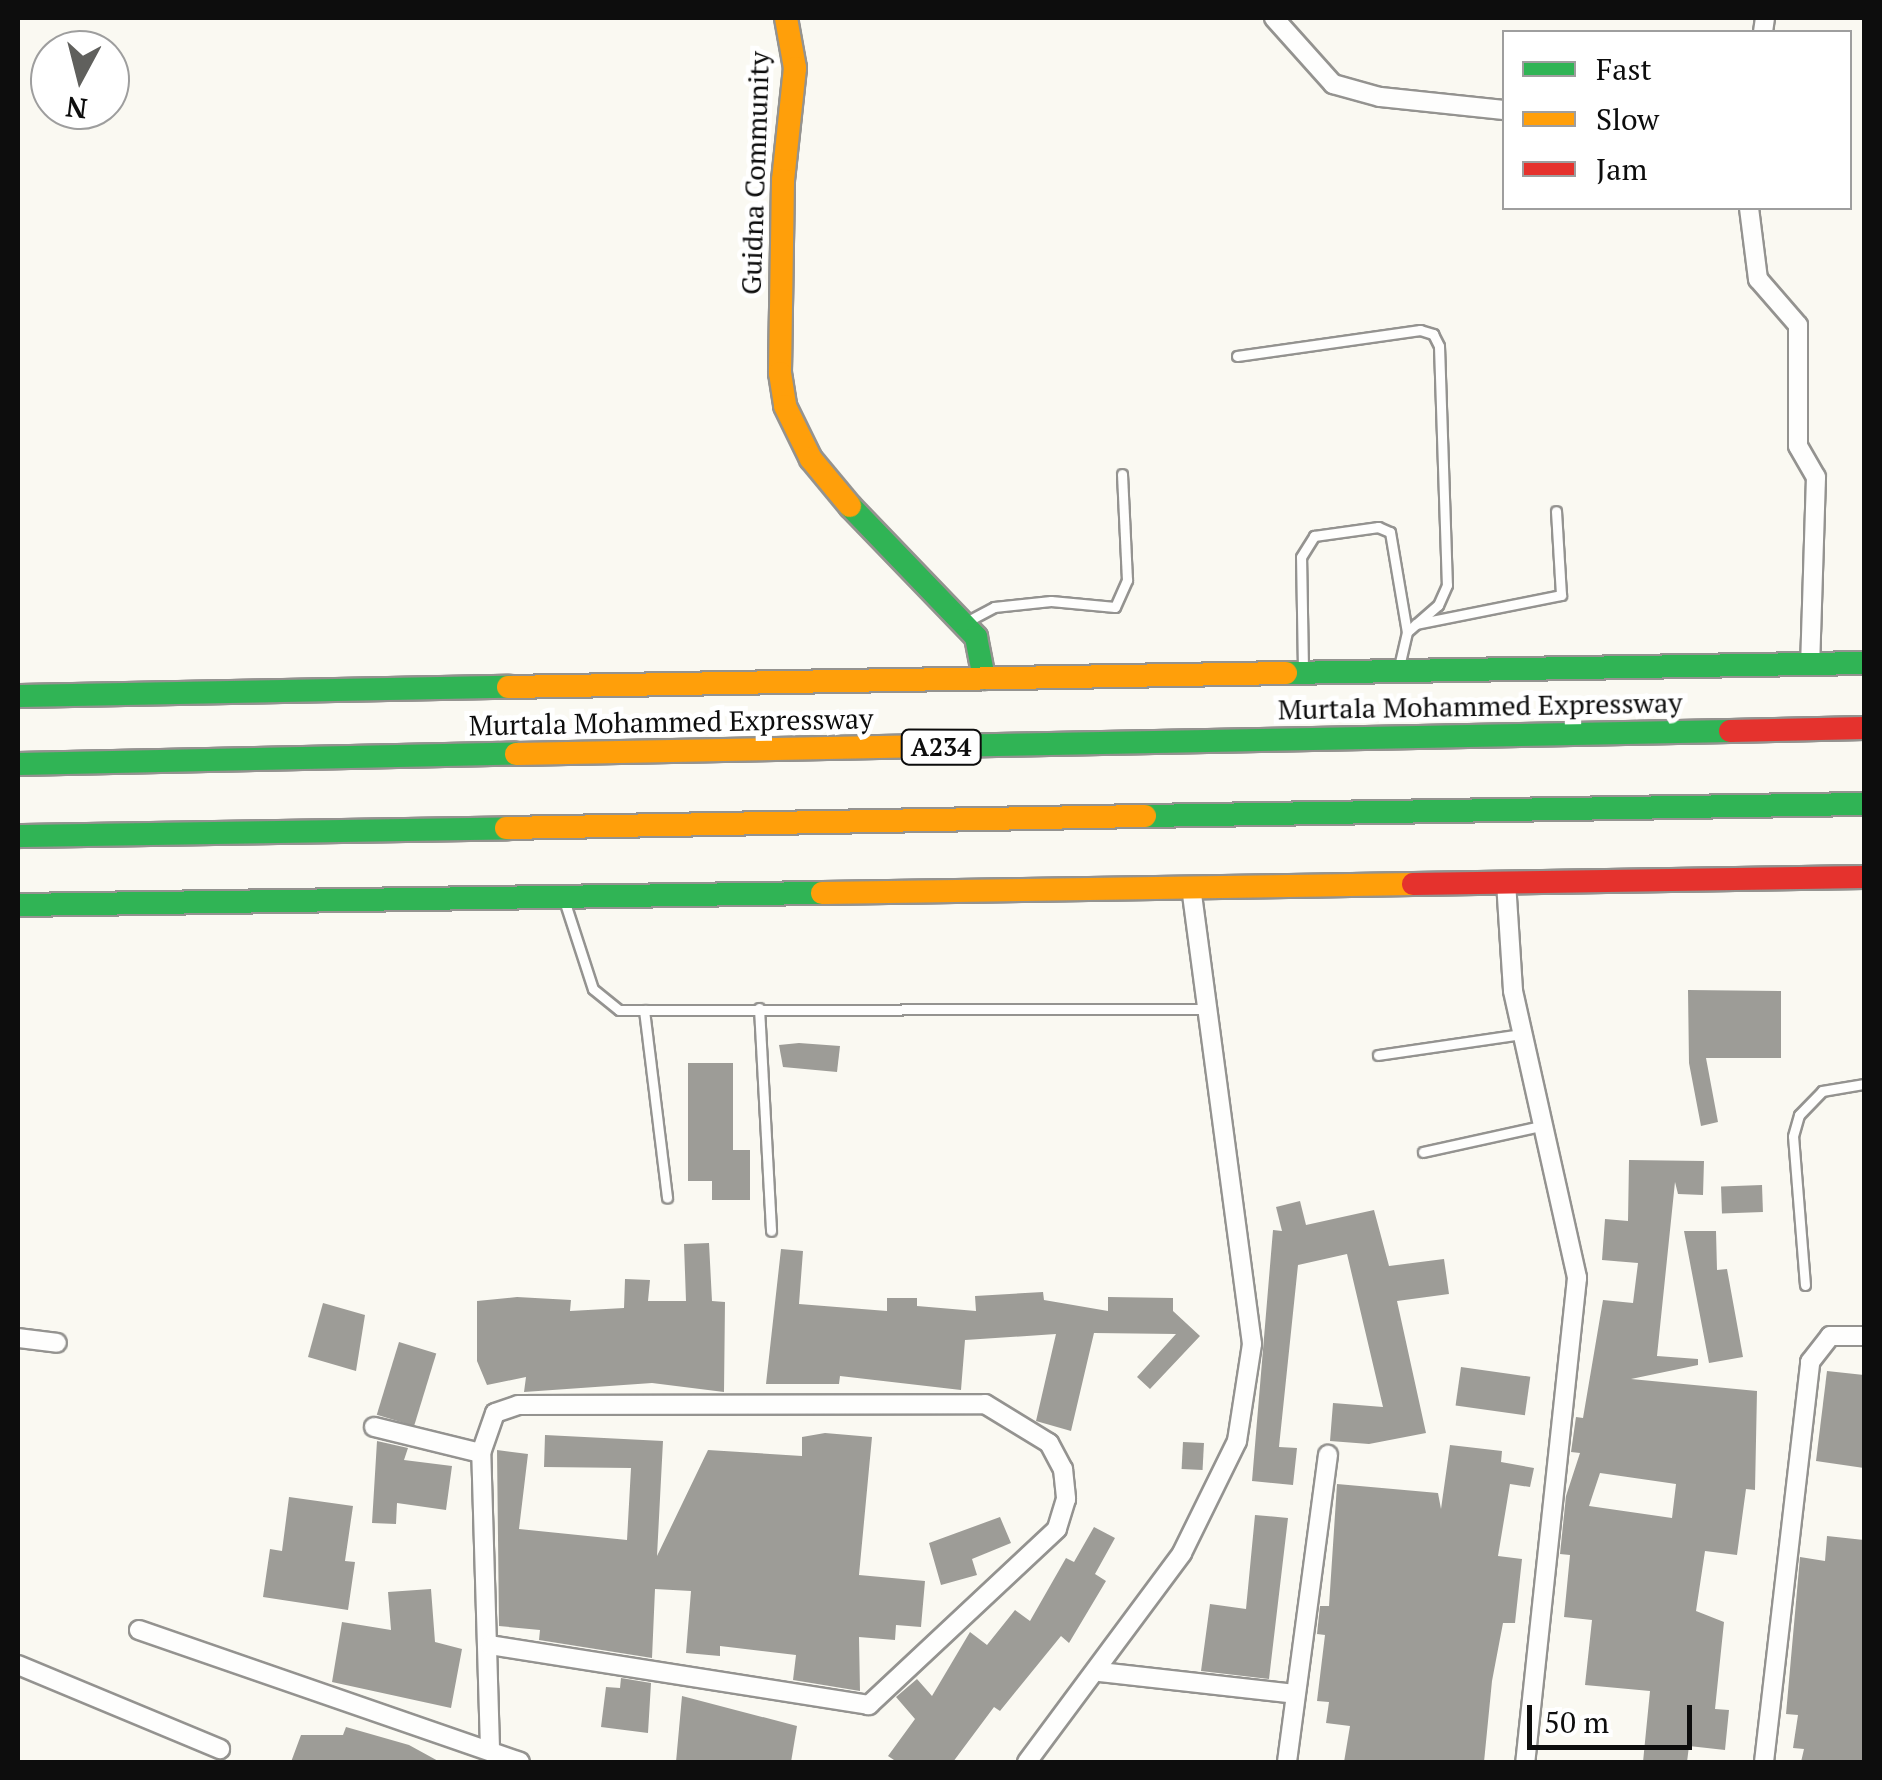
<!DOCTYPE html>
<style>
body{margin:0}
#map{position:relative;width:1882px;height:1780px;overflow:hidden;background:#faf9f2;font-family:"PT Serif",serif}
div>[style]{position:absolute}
.building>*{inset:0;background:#9d9c97;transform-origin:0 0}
.roads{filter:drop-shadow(2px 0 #949390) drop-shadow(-2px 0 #949390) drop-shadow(0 2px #949390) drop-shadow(0 -2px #949390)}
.lane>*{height:9px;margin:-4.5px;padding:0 4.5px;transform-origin:4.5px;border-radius:4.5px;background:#fefefd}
.street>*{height:18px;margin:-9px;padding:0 9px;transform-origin:9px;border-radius:9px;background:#fefefd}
.fast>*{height:22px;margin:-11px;padding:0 11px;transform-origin:11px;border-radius:11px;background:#30b455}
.slow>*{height:22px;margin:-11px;padding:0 11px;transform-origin:11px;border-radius:11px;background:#ff9f0a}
.jam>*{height:22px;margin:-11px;padding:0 11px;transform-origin:11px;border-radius:11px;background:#e5322d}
span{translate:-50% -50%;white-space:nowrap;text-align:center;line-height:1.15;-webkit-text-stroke:10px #fff;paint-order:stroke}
.shield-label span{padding:2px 8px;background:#fff;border:2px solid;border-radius:8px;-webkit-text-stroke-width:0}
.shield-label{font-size:25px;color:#0d0d0d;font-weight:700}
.street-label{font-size:28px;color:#0d0d0d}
.frame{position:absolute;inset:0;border:20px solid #0d0d0d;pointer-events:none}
.legend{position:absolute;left:1502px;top:30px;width:350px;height:180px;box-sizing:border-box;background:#fff;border:2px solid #9e9e9e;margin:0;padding:12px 18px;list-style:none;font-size:30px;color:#0d0d0d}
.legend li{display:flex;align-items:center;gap:20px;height:50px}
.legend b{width:50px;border:2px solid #9e9e9e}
.north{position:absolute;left:30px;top:30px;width:100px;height:100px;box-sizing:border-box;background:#fff;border:2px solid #9e9e9e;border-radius:50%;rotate:187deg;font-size:28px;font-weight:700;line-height:40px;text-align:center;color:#0d0d0d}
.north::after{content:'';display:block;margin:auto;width:35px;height:45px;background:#60605d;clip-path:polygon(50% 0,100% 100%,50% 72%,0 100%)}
.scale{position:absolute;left:1527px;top:1705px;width:165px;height:45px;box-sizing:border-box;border:5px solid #0d0d0d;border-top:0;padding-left:12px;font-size:30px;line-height:35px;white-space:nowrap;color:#0d0d0d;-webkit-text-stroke:8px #fff;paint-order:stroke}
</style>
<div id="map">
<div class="building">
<i style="clip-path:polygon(1688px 990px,1781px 991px,1781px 1058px,1706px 1058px,1718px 1122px,1701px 1126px,1689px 1063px)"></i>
<i style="clip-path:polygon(799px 1043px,840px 1046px,837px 1072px,783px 1067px,779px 1045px)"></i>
<i style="clip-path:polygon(688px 1063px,733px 1063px,733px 1150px,750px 1150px,750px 1200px,712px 1200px,712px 1181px,688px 1181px)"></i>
<i style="clip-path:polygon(evenodd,1629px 1160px,1704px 1161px,1703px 1195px,1678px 1194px,1675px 1182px,1657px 1356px,1698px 1359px,1698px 1365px,1631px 1379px,1757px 1391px,1755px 1490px,1746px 1489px,1737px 1555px,1705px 1551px,1696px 1611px,1724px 1622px,1715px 1709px,1729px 1710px,1725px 1750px,1689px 1746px,1687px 1762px,1643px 1762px,1650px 1691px,1585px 1685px,1592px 1620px,1564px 1617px,1570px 1555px,1560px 1554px,1566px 1496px,1580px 1453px,1571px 1452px,1576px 1417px,1583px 1418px,1603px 1300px,1633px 1303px,1638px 1263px,1602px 1260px,1605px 1219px,1628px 1221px,1629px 1160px,1600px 1473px,1676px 1484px,1672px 1518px,1589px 1506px,1600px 1473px)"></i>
<i style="left:1762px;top:1185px;width:27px;height:41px;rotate:88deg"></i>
<i style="clip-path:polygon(1300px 1201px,1306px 1225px,1374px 1210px,1389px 1266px,1444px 1259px,1449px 1294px,1397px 1301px,1426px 1433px,1369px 1444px,1330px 1441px,1333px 1403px,1383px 1407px,1347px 1254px,1298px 1265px,1279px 1447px,1297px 1448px,1293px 1485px,1252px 1481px,1273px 1230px,1282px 1231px,1276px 1207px)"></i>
<i style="clip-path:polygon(1684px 1231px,1716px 1231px,1717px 1270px,1727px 1269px,1743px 1357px,1709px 1363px)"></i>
<i style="clip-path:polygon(709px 1243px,712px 1301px,725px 1302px,724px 1392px,652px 1383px,524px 1392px,526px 1377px,487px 1385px,477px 1361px,477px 1301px,517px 1297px,571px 1300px,570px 1311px,624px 1308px,625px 1279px,650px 1280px,648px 1301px,686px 1301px,684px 1244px)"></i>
<i style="clip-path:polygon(781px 1249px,803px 1251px,799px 1304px,887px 1311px,887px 1298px,917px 1298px,917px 1306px,976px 1311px,975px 1296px,1043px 1292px,1044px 1300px,1108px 1311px,1108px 1297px,1173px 1298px,1173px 1311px,1200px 1336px,1150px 1389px,1137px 1377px,1176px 1334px,1094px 1333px,1071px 1431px,1036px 1421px,1056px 1334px,965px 1340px,961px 1390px,840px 1376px,839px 1384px,766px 1384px)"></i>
<i style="clip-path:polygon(323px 1303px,365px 1315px,356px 1371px,308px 1357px)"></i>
<i style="left:399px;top:1342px;width:39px;height:76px;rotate:17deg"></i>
<i style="left:1461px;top:1367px;width:70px;height:39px;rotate:8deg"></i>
<i style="clip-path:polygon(1827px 1371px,1864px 1375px,1864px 1468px,1816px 1461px)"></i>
<i style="clip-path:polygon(825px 1433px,872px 1437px,859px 1575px,925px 1581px,921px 1627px,896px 1625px,895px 1640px,859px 1637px,860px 1691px,793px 1680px,796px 1655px,720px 1646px,720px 1656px,686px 1653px,691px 1591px,655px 1589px,652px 1658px,539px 1640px,540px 1630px,499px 1626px,497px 1450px,528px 1454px,519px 1529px,627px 1540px,631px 1468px,544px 1467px,545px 1435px,663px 1441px,657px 1556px,708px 1450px,802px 1456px,802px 1437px)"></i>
<i style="clip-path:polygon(377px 1441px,408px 1448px,404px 1460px,452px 1466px,446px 1510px,397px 1503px,396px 1524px,372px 1523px)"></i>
<i style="left:1183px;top:1442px;width:21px;height:27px;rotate:3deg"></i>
<i style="clip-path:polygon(1450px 1445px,1502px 1451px,1501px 1462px,1534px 1468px,1530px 1487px,1510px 1484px,1498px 1556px,1522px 1559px,1515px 1623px,1503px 1623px,1492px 1681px,1484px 1762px,1344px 1762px,1350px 1726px,1326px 1723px,1329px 1702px,1317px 1701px,1325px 1635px,1317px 1634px,1320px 1606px,1329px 1606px,1337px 1484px,1438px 1493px,1441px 1509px)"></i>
<i style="clip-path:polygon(289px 1497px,353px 1506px,345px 1561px,355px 1562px,348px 1610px,263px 1597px,270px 1549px,282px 1551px)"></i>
<i style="clip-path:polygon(1255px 1515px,1288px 1518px,1269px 1679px,1201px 1671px,1210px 1604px,1246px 1609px)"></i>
<i style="clip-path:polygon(1000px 1517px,1011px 1543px,972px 1559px,977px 1575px,941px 1585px,929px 1543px)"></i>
<i style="clip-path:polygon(1094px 1527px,1115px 1538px,1095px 1574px,1106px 1581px,1069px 1643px,1061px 1636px,1000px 1711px,994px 1707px,953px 1762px,897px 1762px,888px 1756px,915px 1719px,896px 1697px,917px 1679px,932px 1696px,970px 1632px,987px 1645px,1015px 1610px,1030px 1621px,1066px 1558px,1074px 1562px)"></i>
<i style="clip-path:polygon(1827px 1536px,1864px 1540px,1864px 1762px,1801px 1762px,1804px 1749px,1793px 1748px,1798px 1715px,1786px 1714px,1800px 1557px,1825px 1561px)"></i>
<i style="clip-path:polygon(431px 1589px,435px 1642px,462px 1649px,451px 1708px,332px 1682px,342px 1622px,391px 1630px,388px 1592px)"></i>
<i style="clip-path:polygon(621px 1678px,651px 1683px,648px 1733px,601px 1727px,606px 1687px,620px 1688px)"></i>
<i style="clip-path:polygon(682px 1696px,797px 1726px,791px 1762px,676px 1762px)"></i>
<i style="clip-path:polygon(346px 1727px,409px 1745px,440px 1762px,291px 1762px,301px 1735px,343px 1735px)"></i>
</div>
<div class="roads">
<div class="lane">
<i style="left:1237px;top:356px;width:185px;rotate:-8.1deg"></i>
<i style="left:1420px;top:330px;width:14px;rotate:17deg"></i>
<i style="left:1433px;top:334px;width:13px;rotate:63deg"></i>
<i style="left:1439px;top:346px;width:239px;rotate:88.1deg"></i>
<i style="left:1447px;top:585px;width:22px;rotate:114deg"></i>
<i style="left:1438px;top:605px;width:41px;rotate:138.9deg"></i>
<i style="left:1407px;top:632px;width:31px;rotate:103deg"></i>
<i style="left:966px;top:622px;width:32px;rotate:-28deg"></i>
<i style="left:994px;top:607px;width:57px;rotate:-6deg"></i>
<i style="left:1051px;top:601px;width:64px;rotate:5.4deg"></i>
<i style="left:1115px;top:607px;width:30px;rotate:-66deg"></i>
<i style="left:1127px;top:580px;width:106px;rotate:-92.7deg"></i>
<i style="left:1416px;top:624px;width:148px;rotate:-11.3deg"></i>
<i style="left:1561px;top:595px;width:84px;rotate:-93.4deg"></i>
<i style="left:1303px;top:669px;width:112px;rotate:-91deg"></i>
<i style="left:1301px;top:557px;width:25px;rotate:-58deg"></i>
<i style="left:1314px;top:536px;width:65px;rotate:-8deg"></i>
<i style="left:1378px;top:527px;width:13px;rotate:23deg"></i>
<i style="left:1390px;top:532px;width:101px;rotate:80.4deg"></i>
<i style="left:565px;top:903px;width:90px;rotate:72deg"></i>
<i style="left:593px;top:989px;width:33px;rotate:39deg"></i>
<i style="left:619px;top:1010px;width:588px;rotate:-0.1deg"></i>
<i style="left:759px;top:1008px;width:223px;rotate:86.9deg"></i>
<i style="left:644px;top:1010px;width:189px;rotate:83deg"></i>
<i style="left:1378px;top:1055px;width:146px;rotate:-8.3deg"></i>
<i style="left:1423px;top:1152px;width:120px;rotate:-12.5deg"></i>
<i style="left:1805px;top:1285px;width:149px;rotate:-94.6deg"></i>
<i style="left:1793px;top:1136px;width:22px;rotate:-74deg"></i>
<i style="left:1799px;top:1115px;width:33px;rotate:-46deg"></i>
<i style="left:1822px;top:1091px;width:43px;rotate:-9.5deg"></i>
</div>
<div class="street">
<i style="left:1274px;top:18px;width:89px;rotate:48.2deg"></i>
<i style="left:1333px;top:84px;width:49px;rotate:15.5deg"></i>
<i style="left:1380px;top:97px;width:125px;rotate:6deg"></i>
<i style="left:1763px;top:32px;width:14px;rotate:-82deg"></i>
<i style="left:1749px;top:208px;width:72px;rotate:82.8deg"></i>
<i style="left:1758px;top:279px;width:61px;rotate:49deg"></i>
<i style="left:1798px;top:325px;width:121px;rotate:90deg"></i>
<i style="left:1798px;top:446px;width:36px;rotate:60deg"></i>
<i style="left:1816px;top:477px;width:187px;rotate:91.8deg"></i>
<i style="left:1506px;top:882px;width:109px;rotate:86.3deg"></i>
<i style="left:1513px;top:991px;width:294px;rotate:77.4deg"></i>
<i style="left:1577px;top:1278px;width:487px;rotate:96.1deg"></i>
<i style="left:18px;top:1338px;width:39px;rotate:7deg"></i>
<i style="left:374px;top:1427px;width:110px;rotate:13.7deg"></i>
<i style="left:139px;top:1630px;width:403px;rotate:19.1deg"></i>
<i style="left:18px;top:1665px;width:219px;rotate:22.6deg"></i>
<i style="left:1100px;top:1672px;width:196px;rotate:6.4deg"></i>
<i style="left:490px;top:1748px;width:295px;rotate:-91.7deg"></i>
<i style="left:481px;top:1453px;width:42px;rotate:-70.7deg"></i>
<i style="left:495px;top:1413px;width:24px;rotate:-19deg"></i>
<i style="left:518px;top:1405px;width:467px;rotate:-0.1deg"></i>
<i style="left:985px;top:1404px;width:75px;rotate:31.4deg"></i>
<i style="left:1049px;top:1443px;width:30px;rotate:62deg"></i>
<i style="left:1063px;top:1469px;width:30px;rotate:84deg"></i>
<i style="left:1066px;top:1499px;width:31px;rotate:107deg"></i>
<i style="left:1057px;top:1529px;width:258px;rotate:136.9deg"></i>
<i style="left:869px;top:1705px;width:384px;rotate:-171deg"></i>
<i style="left:1027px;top:1762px;width:260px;rotate:-53.4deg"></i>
<i style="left:1182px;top:1553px;width:125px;rotate:-63.8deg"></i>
<i style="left:1237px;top:1441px;width:98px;rotate:-81.2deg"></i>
<i style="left:1252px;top:1344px;width:462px;rotate:-97.6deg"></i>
<i style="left:1287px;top:1762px;width:310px;rotate:-82.4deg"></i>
<i style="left:1764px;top:1762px;width:403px;rotate:-83.4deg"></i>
<i style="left:1810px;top:1362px;width:33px;rotate:-52deg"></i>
<i style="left:1830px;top:1336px;width:34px"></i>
</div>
<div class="fast">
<i style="left:850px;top:506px;width:182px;rotate:46.1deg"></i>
<i style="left:976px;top:637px;width:42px;rotate:79deg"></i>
<i style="left:1286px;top:673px;width:578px;rotate:-0.99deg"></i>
<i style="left:18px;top:696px;width:490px;rotate:-1.1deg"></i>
<i style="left:944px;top:746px;width:786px;rotate:-1.09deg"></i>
<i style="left:18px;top:764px;width:498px;rotate:-1.2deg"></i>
<i style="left:1145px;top:816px;width:719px;rotate:-0.96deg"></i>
<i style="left:18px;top:836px;width:488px;rotate:-0.9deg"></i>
<i style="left:18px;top:905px;width:804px;rotate:-0.86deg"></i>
</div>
<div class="slow">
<i style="left:786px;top:18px;width:51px;rotate:79.8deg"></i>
<i style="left:795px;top:68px;width:113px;rotate:96.1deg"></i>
<i style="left:783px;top:180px;width:193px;rotate:90.9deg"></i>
<i style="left:780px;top:373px;width:33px;rotate:81deg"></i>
<i style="left:785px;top:406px;width:59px;rotate:63.9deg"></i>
<i style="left:811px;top:459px;width:61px;rotate:50.3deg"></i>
<i style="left:508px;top:687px;width:778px;rotate:-1.03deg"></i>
<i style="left:516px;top:754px;width:428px;rotate:-1.1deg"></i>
<i style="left:506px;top:828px;width:639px;rotate:-1.08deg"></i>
<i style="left:822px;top:893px;width:591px;rotate:-0.87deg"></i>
</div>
<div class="jam">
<i style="left:1730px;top:731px;width:134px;rotate:-1.3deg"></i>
<i style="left:1413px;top:884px;width:451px;rotate:-0.9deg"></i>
</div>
</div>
<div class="shield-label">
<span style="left:941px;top:747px">A234</span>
</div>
<div class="street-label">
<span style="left:755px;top:173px;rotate:-88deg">Guidna Community</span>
<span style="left:1480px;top:706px;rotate:-1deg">Murtala Mohammed Expressway</span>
<span style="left:671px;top:722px;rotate:-1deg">Murtala Mohammed Expressway</span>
</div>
<div class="frame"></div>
<ul class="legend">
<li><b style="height:12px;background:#30b455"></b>Fast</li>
<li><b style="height:12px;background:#ff9f0a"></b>Slow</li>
<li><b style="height:12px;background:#e5322d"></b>Jam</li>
</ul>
<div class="north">N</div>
<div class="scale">50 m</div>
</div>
